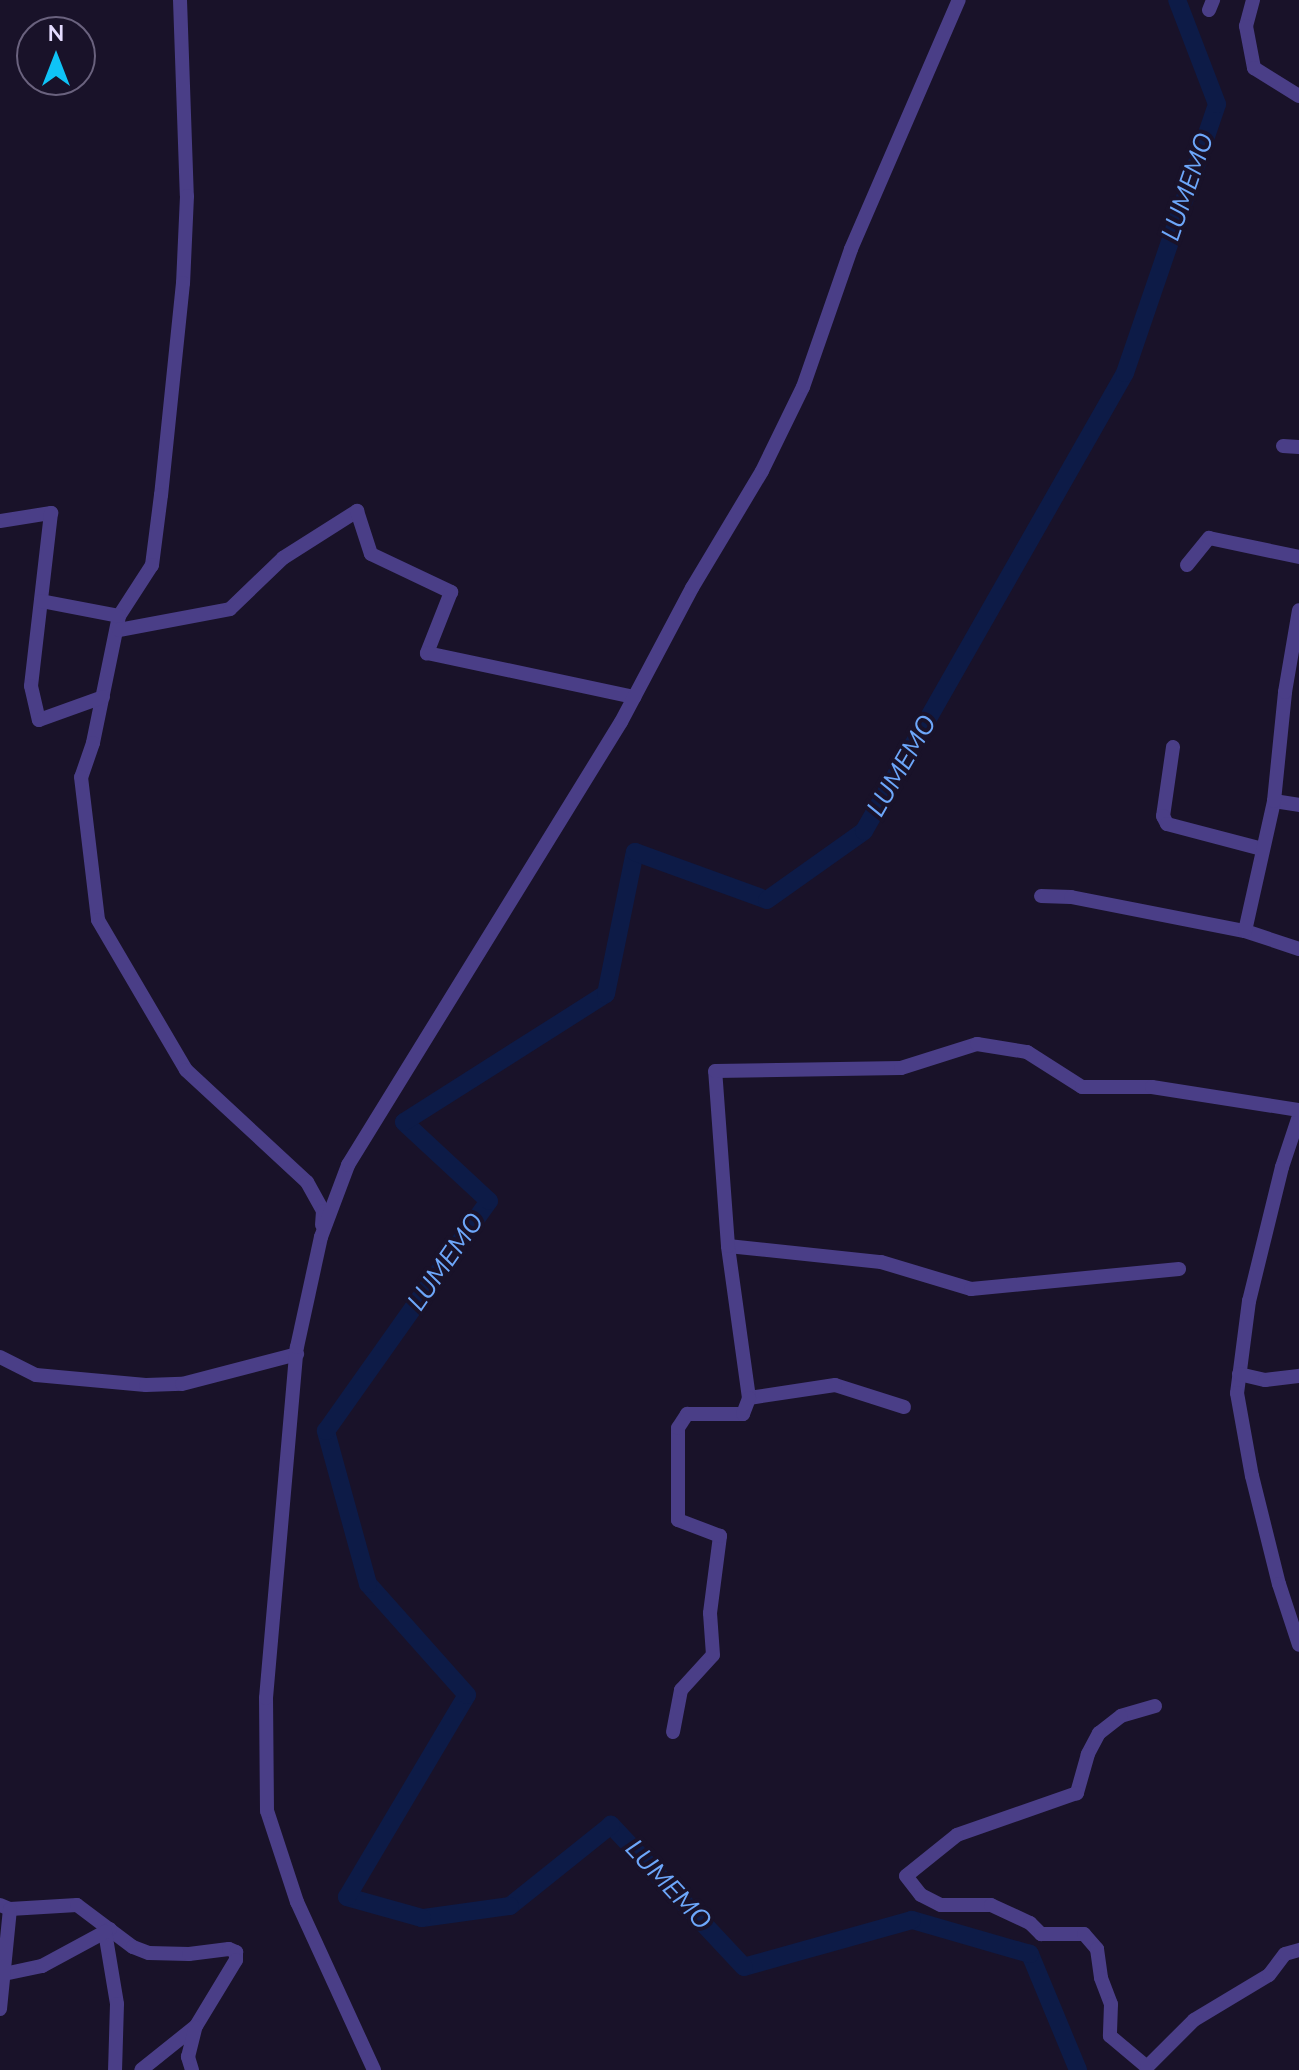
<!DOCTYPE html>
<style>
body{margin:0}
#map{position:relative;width:1299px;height:2070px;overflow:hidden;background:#191229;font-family:"Nunito Sans",sans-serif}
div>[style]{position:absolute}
.river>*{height:18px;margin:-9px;padding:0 9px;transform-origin:9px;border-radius:9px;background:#0d1b47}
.minor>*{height:14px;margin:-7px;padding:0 7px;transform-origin:7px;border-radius:7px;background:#4a3e87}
span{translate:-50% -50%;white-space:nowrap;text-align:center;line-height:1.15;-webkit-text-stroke:8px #191229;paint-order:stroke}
.water-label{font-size:26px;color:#6da7fa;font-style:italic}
.north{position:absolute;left:16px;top:16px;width:80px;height:80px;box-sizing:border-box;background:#191229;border:2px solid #6a627e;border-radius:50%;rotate:0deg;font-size:22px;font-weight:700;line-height:32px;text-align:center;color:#e4dbfe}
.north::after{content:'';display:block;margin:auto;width:28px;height:36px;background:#0fc3f6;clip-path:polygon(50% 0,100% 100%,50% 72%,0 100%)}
</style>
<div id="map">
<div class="river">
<i style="left:1078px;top:2070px;width:126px;rotate:-112.5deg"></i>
<i style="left:1030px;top:1954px;width:123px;rotate:-163.9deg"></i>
<i style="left:912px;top:1920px;width:174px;rotate:164.4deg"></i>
<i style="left:744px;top:1967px;width:195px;rotate:-133.1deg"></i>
<i style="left:611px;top:1825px;width:129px;rotate:141.3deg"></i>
<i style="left:510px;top:1906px;width:89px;rotate:172.2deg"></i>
<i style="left:422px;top:1918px;width:78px;rotate:-164.4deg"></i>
<i style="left:347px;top:1897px;width:235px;rotate:-59.3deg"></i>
<i style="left:467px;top:1695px;width:149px;rotate:-131.7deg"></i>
<i style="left:368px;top:1584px;width:159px;rotate:-105.4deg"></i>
<i style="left:326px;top:1431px;width:282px;rotate:-54.7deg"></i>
<i style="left:489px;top:1201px;width:116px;rotate:-137.1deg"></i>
<i style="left:404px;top:1122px;width:239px;rotate:-32.4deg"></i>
<i style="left:606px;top:994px;width:145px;rotate:-78.5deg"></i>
<i style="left:635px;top:852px;width:140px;rotate:20deg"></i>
<i style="left:767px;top:900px;width:119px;rotate:-35.4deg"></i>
<i style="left:864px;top:831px;width:527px;rotate:-60.32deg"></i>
<i style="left:1125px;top:373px;width:284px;rotate:-71.1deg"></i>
<i style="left:1217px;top:104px;width:111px;rotate:-111deg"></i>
</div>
<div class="minor">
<i style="left:180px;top:0;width:196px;rotate:88deg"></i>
<i style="left:187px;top:196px;width:87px;rotate:92.6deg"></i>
<i style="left:183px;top:283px;width:213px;rotate:95.9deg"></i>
<i style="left:161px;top:495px;width:71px;rotate:97.3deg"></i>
<i style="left:152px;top:565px;width:61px;rotate:122.9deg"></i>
<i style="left:119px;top:616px;width:130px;rotate:101.6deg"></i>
<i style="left:93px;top:743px;width:36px;rotate:109deg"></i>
<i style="left:81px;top:777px;width:144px;rotate:83.2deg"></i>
<i style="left:98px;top:920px;width:174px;rotate:59.6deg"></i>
<i style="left:186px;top:1070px;width:165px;rotate:42.8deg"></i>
<i style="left:307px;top:1182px;width:33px;rotate:61deg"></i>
<i style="left:323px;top:1211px;width:14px;rotate:94deg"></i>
<i style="left:1253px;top:0;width:27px;rotate:105deg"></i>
<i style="left:1246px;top:26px;width:43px;rotate:79.2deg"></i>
<i style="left:1254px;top:68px;width:53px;rotate:31.9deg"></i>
<i style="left:1209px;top:10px;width:11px;rotate:-68deg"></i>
<i style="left:1283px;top:446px;width:16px;rotate:4deg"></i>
<i style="left:0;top:521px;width:52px;rotate:-8.9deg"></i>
<i style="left:51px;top:513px;width:174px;rotate:96.6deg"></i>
<i style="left:31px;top:686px;width:35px;rotate:77deg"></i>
<i style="left:39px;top:720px;width:68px;rotate:-19.8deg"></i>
<i style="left:1187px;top:565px;width:35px;rotate:-51deg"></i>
<i style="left:1209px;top:538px;width:92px;rotate:11.9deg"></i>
<i style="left:41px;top:601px;width:79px;rotate:10.9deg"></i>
<i style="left:119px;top:630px;width:113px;rotate:-10.7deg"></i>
<i style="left:230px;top:609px;width:74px;rotate:-43.9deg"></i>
<i style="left:283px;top:558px;width:88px;rotate:-32.4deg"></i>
<i style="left:357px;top:511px;width:45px;rotate:72deg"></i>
<i style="left:371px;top:554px;width:89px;rotate:25.4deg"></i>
<i style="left:451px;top:592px;width:66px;rotate:111.5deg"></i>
<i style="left:427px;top:653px;width:212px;rotate:12deg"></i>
<i style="left:1173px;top:747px;width:70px;rotate:98.2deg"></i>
<i style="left:1163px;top:816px;width:9px;rotate:63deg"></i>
<i style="left:1167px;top:824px;width:98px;rotate:14.7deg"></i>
<i style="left:1274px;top:801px;width:25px;rotate:9deg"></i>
<i style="left:1041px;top:896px;width:30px;rotate:2deg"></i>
<i style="left:1071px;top:897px;width:177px;rotate:11.1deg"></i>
<i style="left:1245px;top:931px;width:57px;rotate:18.4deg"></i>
<i style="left:1245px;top:931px;width:133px;rotate:-77.4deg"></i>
<i style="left:1274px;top:801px;width:110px;rotate:-84.2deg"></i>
<i style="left:1285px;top:692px;width:83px;rotate:-80.3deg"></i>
<i style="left:1299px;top:1116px;width:54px;rotate:108.4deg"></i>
<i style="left:1282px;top:1167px;width:138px;rotate:103.8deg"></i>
<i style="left:1249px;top:1301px;width:93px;rotate:97.4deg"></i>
<i style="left:1237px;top:1393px;width:84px;rotate:79.8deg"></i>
<i style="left:1252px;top:1476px;width:111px;rotate:76deg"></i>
<i style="left:1279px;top:1584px;width:64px;rotate:71.8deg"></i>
<i style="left:728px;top:1246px;width:154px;rotate:6deg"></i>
<i style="left:881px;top:1262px;width:94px;rotate:16.7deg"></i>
<i style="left:971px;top:1289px;width:209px;rotate:-5.5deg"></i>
<i style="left:0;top:1357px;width:40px;rotate:26.6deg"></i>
<i style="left:36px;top:1375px;width:110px;rotate:5.2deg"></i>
<i style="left:146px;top:1385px;width:36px;rotate:-2deg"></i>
<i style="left:182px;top:1384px;width:119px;rotate:-14.6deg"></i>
<i style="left:1239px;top:1374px;width:27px;rotate:13deg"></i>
<i style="left:1265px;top:1380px;width:34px;rotate:-7deg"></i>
<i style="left:904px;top:1407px;width:72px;rotate:-162.3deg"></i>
<i style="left:835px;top:1385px;width:87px;rotate:171.4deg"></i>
<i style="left:749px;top:1398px;width:153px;rotate:-97.9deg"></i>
<i style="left:728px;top:1246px;width:175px;rotate:-94.2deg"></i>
<i style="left:715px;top:1071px;width:186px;rotate:-0.9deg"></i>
<i style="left:901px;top:1068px;width:80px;rotate:-17.5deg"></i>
<i style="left:977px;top:1044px;width:51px;rotate:9.1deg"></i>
<i style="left:1027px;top:1052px;width:65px;rotate:32.5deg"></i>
<i style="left:1082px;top:1087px;width:70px"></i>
<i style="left:1152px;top:1087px;width:149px;rotate:8.9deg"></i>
<i style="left:1155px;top:1706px;width:35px;rotate:164deg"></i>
<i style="left:1121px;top:1716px;width:28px;rotate:142deg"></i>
<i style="left:1099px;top:1733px;width:24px;rotate:118deg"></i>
<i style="left:1088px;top:1754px;width:41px;rotate:105.8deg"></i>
<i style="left:1077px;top:1793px;width:127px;rotate:160.7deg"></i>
<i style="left:957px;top:1835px;width:65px;rotate:141.2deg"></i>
<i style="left:906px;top:1876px;width:24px;rotate:52deg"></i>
<i style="left:921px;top:1895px;width:22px;rotate:27deg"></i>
<i style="left:941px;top:1905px;width:50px"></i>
<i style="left:991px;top:1905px;width:43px;rotate:24.8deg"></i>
<i style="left:1030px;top:1923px;width:16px;rotate:45deg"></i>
<i style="left:1041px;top:1934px;width:43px"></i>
<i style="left:1084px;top:1934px;width:20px;rotate:49deg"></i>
<i style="left:1097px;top:1949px;width:29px;rotate:82deg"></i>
<i style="left:1101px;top:1978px;width:28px;rotate:69deg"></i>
<i style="left:1111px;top:2004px;width:32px;rotate:92deg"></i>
<i style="left:1110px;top:2036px;width:48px;rotate:40deg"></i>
<i style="left:1147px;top:2067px;width:66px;rotate:-45deg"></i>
<i style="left:1194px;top:2020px;width:87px;rotate:-31deg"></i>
<i style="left:1269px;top:1975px;width:26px;rotate:-53deg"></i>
<i style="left:1285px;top:1954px;width:15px;rotate:-16deg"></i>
<i style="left:673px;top:1732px;width:43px;rotate:-79.2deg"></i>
<i style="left:681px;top:1690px;width:47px;rotate:-47.6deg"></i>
<i style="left:713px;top:1655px;width:42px;rotate:-94.1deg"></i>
<i style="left:710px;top:1613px;width:78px;rotate:-82.6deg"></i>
<i style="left:720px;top:1536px;width:45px;rotate:-159.1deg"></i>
<i style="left:678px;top:1520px;width:92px;rotate:-90deg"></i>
<i style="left:678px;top:1428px;width:17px;rotate:-57deg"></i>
<i style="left:687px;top:1414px;width:56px"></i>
<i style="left:743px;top:1414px;width:17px;rotate:-69deg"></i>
<i style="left:0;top:1905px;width:11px;rotate:22deg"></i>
<i style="left:10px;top:1909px;width:67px;rotate:-3.4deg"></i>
<i style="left:77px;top:1905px;width:70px;rotate:36.9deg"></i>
<i style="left:133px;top:1947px;width:17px;rotate:21deg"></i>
<i style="left:149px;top:1953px;width:40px;rotate:1.4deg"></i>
<i style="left:189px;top:1954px;width:40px;rotate:-7.1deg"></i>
<i style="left:229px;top:1949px;width:8px;rotate:23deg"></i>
<i style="left:236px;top:1952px;width:8px;rotate:90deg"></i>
<i style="left:236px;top:1960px;width:77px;rotate:121.2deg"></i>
<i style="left:196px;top:2026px;width:70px;rotate:141.3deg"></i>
<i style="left:110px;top:1929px;width:6px;rotate:149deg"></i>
<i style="left:105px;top:1932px;width:73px;rotate:80.5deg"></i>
<i style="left:117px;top:2004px;width:66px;rotate:91.7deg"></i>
<i style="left:4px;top:1974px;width:39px;rotate:-12deg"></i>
<i style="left:42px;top:1966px;width:72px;rotate:-28.4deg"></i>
<i style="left:0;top:2009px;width:100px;rotate:-84.3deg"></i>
<i style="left:192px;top:2070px;width:14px;rotate:-107deg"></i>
<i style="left:188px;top:2057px;width:30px;rotate:-76deg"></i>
<i style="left:374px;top:2070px;width:185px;rotate:-114.6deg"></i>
<i style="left:297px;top:1902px;width:96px;rotate:-108.2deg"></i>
<i style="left:267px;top:1811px;width:113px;rotate:-90.5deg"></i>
<i style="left:266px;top:1698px;width:352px;rotate:-85deg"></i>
<i style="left:297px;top:1347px;width:113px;rotate:-77.7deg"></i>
<i style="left:321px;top:1237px;width:77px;rotate:-69.4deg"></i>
<i style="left:348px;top:1165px;width:520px;rotate:-58.36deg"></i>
<i style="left:621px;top:722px;width:152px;rotate:-62.1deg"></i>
<i style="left:692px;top:588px;width:136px;rotate:-59.1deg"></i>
<i style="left:762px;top:471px;width:93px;rotate:-64deg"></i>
<i style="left:803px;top:387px;width:146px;rotate:-70.8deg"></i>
<i style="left:851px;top:249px;width:271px;rotate:-66.6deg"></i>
</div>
<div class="water-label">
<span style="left:1188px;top:187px;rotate:-71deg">LUMEMO</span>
<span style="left:902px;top:766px;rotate:-60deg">LUMEMO</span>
<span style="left:446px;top:1262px;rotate:-55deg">LUMEMO</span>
<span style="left:668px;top:1885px;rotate:47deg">LUMEMO</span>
</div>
<div class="north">N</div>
</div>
